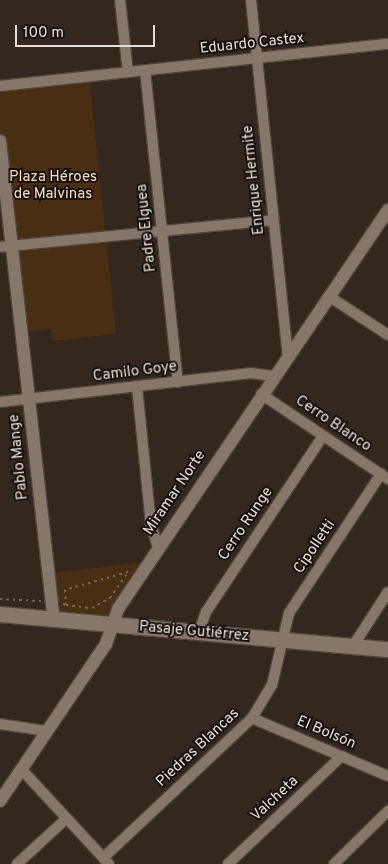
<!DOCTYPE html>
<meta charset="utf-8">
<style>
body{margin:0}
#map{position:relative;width:388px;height:864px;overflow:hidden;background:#34281e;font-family:Overpass,sans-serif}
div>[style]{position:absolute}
.green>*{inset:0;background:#4a2e13}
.path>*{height:2px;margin-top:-1px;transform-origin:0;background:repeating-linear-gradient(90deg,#71675e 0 2.5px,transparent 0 6.5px)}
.roads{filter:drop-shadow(1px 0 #50463d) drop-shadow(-1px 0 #50463d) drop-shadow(0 1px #50463d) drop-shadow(0 -1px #50463d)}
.minor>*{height:10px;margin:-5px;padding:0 5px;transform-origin:5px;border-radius:5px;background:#85776a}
.tertiary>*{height:12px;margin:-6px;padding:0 6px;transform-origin:6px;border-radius:6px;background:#85776a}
.secondary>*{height:15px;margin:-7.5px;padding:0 7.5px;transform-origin:7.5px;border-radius:7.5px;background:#85776a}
span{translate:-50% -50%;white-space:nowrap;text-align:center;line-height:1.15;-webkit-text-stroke:4px #18120d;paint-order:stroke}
.street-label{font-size:15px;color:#e5ddd6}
.park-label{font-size:15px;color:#fadcc1}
.scale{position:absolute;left:15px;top:25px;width:140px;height:22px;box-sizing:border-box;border:2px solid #e5ddd6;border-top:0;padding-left:6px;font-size:15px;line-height:18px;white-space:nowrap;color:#e5ddd6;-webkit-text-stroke:4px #18120d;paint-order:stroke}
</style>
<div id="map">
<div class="green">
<i style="clip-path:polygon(89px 77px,116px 334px,53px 341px,51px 329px,21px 332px,0 141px,0 86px)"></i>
<i style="clip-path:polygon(144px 562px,111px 621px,56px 618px,52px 573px)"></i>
</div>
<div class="path">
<i style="left:0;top:599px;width:41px;rotate:2.8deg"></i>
<i style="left:63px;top:604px;width:3px;rotate:18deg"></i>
<i style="left:66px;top:605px;width:26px;rotate:7deg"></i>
<i style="left:92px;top:608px;width:21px;rotate:-29deg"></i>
<i style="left:110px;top:598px;width:32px;rotate:-55deg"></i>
<i style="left:128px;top:572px;width:66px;rotate:164.1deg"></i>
<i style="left:65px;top:590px;width:15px;rotate:86deg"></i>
</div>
<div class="roads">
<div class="minor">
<i style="left:120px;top:0;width:72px;rotate:83.7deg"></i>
<i style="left:251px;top:0;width:358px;rotate:84.1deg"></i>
<i style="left:145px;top:70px;width:314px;rotate:84deg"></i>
<i style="left:0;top:86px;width:390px;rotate:-6.2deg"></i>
<i style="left:0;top:247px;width:274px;rotate:-5.6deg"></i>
<i style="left:330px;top:297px;width:69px;rotate:33.2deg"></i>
<i style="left:137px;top:387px;width:138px;rotate:84.2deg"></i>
<i style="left:151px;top:524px;width:26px;rotate:74deg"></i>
<i style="left:261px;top:394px;width:153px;rotate:33.8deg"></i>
<i style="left:0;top:402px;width:253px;rotate:-6.6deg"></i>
<i style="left:251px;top:373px;width:22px;rotate:8deg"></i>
<i style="left:199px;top:632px;width:21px;rotate:-71deg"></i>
<i style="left:206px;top:612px;width:211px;rotate:-56.4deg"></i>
<i style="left:353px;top:646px;width:64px;rotate:-57.1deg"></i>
<i style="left:252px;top:718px;width:148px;rotate:23.1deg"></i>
<i style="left:0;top:724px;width:48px;rotate:8.5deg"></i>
<i style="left:22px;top:770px;width:128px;rotate:47.2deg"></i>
<i style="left:103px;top:858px;width:204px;rotate:-43.2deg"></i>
<i style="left:252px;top:718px;width:39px;rotate:-59deg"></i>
<i style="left:272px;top:685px;width:74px;rotate:-76.7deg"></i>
<i style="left:289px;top:613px;width:167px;rotate:-56.5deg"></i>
<i style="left:17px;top:864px;width:67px;rotate:-42.6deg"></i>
<i style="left:228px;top:864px;width:157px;rotate:-43.5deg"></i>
<i style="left:334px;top:864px;width:76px;rotate:-44.5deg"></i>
</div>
<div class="tertiary">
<i style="left:0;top:141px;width:483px;rotate:83.6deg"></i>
<i style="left:0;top:801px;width:189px;rotate:-56deg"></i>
<i style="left:106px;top:644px;width:37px;rotate:-71deg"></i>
<i style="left:118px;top:609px;width:482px;rotate:-55.9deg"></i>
</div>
<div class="secondary">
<i style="left:0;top:614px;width:390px;rotate:5.2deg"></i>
</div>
</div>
<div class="street-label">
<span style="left:252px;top:44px;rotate:-6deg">Eduardo Castex</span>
<span style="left:254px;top:180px;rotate:-96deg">Enrique Hermite</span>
<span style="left:147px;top:228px;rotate:-96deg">Padre Elguea</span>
<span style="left:135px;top:372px;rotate:-7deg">Camilo Goye</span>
<span style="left:333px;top:424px;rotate:34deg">Cerro Blanco</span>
<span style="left:19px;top:457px;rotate:-96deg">Pablo Mange</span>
<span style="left:175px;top:493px;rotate:-56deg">Miramar Norte</span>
<span style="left:246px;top:524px;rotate:-56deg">Cerro Runge</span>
<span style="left:315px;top:547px;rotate:-56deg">Cipolletti</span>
<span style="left:194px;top:632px;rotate:5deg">Pasaje Gutiérrez</span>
<span style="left:326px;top:733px;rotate:23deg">El Bolsón</span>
<span style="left:198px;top:748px;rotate:-43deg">Piedras Blancas</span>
<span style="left:275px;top:799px;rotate:-43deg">Valcheta</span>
</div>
<div class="park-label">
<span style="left:53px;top:186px">Plaza Héroes<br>de Malvinas</span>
</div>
<div class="scale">100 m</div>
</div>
